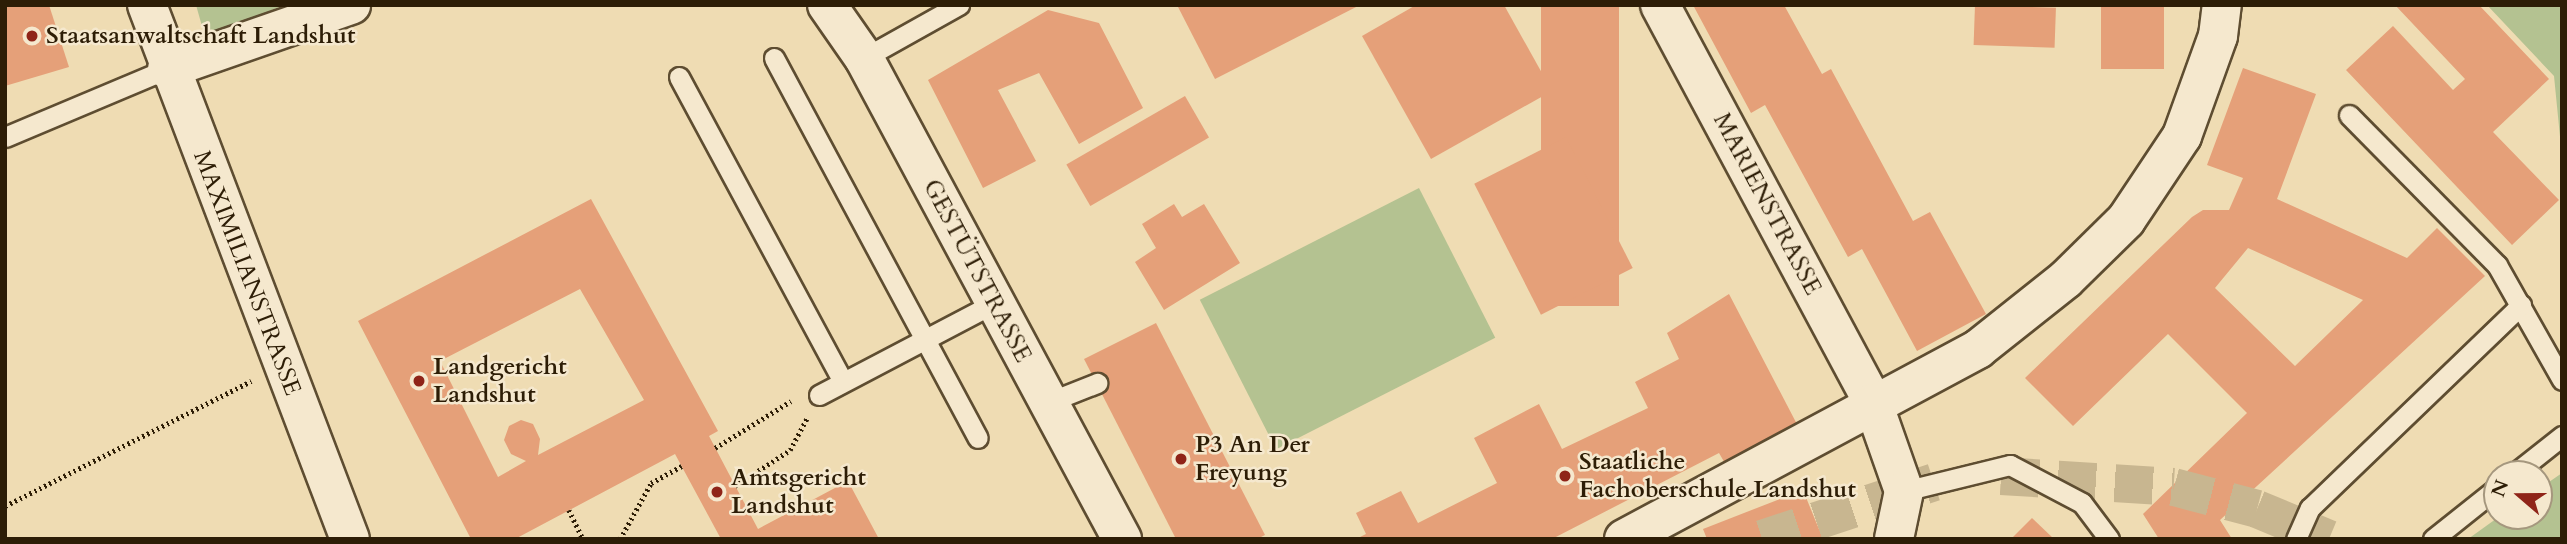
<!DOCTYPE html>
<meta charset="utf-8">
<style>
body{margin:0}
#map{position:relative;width:2567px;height:544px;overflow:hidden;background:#efdcb3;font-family:Cardo,serif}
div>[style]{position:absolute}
.green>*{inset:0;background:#b4c291;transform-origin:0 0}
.building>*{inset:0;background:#e5a079;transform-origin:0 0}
.secondary-tunnel>*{height:38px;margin-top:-19px;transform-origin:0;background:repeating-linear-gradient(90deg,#c8b690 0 38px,transparent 0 57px)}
.path>*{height:4.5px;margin-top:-2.25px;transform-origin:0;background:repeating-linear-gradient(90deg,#2d1d06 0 2px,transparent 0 5.5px)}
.roads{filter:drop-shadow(2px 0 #5e4d31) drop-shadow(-2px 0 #5e4d31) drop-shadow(0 2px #5e4d31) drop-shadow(0 -2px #5e4d31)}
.service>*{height:19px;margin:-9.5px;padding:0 9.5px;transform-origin:9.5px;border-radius:9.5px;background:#f5e8ce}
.minor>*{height:38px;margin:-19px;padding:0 19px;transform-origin:19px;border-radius:19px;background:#f5e8ce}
.secondary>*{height:38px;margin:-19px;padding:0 19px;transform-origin:19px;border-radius:19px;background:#f5e8ce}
.dots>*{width:19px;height:19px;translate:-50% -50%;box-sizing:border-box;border:4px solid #f5e8ce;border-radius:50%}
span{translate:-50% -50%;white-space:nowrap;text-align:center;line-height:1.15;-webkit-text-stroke:5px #f5e8ce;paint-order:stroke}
.poi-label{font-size:24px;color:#2d1d06;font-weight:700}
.left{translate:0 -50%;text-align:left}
.street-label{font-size:24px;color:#2d1d06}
.frame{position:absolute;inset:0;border:7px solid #2d1d06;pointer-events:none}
.north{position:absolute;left:2483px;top:460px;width:70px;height:70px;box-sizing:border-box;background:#f5e8ce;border:2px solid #a5977e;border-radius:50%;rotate:290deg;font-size:19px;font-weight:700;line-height:28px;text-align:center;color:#2d1d06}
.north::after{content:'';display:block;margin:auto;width:24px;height:32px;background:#8f2418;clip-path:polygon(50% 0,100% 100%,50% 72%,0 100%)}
</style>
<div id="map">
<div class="green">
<i style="clip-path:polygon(196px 5px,284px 5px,205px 37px)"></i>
<i style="clip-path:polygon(2487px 5px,2562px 5px,2562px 157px,2554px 76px)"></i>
<i style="left:1419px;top:188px;width:168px;height:246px;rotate:63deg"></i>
<i style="clip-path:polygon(2562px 473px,2562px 539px,2468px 539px,2500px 516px,2539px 516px,2539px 489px)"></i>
</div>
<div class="building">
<i style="clip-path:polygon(5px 5px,49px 5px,69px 67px,5px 86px)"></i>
<i style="clip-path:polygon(1177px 5px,1360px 5px,1215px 79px)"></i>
<i style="clip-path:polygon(1416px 5px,1504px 5px,1552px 91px,1431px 159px,1362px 36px)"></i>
<i style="left:1541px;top:5px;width:78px;height:301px"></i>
<i style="clip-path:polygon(1693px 5px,1784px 5px,1822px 74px,1831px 69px,1913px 221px,1930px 212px,1986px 314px,1917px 351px,1862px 249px,1848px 257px,1765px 105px,1751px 113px)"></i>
<i style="left:1975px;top:5px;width:81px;height:40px;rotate:2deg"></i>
<i style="left:2101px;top:5px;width:63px;height:64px"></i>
<i style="clip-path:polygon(2395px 5px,2479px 5px,2549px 79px,2493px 132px,2559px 200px,2512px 245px,2346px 70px,2393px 26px,2453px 90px,2465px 79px)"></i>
<i style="clip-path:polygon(1048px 10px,1099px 23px,1143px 108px,1079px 144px,1039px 73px,998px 90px,1036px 161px,983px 188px,928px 80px)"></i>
<i style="clip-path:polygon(evenodd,2243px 68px,2316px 94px,2277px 199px,2407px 258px,2437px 228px,2485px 276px,2220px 520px,2232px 539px,2159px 539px,2143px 514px,2247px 413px,2168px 334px,2073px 426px,2025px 378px,2192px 217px,2203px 210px,2229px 210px,2243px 178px,2207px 165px,2243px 68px,2248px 248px,2363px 300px,2295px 366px,2215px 288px,2248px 248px)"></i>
<i style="left:1185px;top:96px;width:48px;height:137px;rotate:60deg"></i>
<i style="left:1566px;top:137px;width:147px;height:103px;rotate:63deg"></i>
<i style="clip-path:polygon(evenodd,591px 199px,718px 431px,709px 436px,758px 529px,848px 481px,879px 539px,721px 539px,675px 454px,515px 539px,471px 539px,358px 321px,591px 199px,580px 289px,644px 400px,538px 455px,540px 439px,533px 424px,521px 420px,509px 426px,504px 440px,511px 454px,526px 461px,498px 477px,440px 361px,580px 289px)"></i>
<i style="clip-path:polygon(1174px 204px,1182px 217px,1204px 204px,1240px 263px,1164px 310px,1135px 262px,1156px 248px,1142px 224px)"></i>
<i style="clip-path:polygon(1729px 294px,1800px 430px,1726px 465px,1719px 453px,1552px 539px,1356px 539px,1366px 534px,1356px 513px,1401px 491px,1418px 523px,1497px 483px,1474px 438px,1539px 404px,1562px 449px,1648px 408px,1635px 382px,1679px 359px,1667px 333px)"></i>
<i style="clip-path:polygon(1156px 323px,1265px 535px,1257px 539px,1176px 539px,1084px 359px)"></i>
<i style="clip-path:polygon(1803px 490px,1823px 539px,1707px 539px,1703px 529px)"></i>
<i style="clip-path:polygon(2032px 518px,2054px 539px,2011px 539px)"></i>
</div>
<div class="secondary-tunnel">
<i style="left:2001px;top:476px;width:173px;rotate:3.6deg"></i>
<i style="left:2174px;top:487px;width:86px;rotate:14.8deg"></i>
<i style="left:2257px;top:509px;width:78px;rotate:22.6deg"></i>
<i style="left:1762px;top:539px;width:181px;rotate:-18.3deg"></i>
</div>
<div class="path">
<i style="left:715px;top:448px;width:89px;rotate:-31.7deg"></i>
<i style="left:735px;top:486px;width:66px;rotate:-33.2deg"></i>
<i style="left:790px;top:450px;width:36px;rotate:-62deg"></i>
<i style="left:5px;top:506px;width:276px;rotate:-26.9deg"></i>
<i style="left:569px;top:510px;width:32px;rotate:64deg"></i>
<i style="left:620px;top:539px;width:64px;rotate:-61deg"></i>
<i style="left:651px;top:483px;width:35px;rotate:-29deg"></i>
</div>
<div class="roads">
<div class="service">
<i style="left:774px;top:58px;width:431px;rotate:61.8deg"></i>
<i style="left:864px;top:58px;width:109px;rotate:-29.2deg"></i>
<i style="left:679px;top:77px;width:346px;rotate:61.7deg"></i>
<i style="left:2349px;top:115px;width:211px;rotate:45.4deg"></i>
<i style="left:2497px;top:265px;width:132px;rotate:60.5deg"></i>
<i style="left:5px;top:137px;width:176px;rotate:-22.8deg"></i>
<i style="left:819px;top:395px;width:195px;rotate:-27.7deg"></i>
<i style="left:1049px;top:402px;width:52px;rotate:-21.6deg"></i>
<i style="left:2514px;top:474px;width:61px;rotate:-38.4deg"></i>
<i style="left:1904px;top:491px;width:109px;rotate:-13.8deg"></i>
<i style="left:2010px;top:465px;width:81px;rotate:27.8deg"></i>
<i style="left:2082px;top:503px;width:45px;rotate:53.1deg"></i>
<i style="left:2296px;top:539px;width:34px;rotate:-66deg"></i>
<i style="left:2310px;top:508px;width:293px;rotate:-43.9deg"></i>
<i style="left:2433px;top:539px;width:82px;rotate:-38.6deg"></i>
</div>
<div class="minor">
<i style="left:827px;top:5px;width:65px;rotate:55.1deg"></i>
<i style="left:864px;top:58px;width:546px;rotate:61.79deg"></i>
<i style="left:1660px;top:5px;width:451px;rotate:61.8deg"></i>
<i style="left:1873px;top:403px;width:93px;rotate:70.6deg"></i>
<i style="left:1904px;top:491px;width:49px;rotate:101.8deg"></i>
<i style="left:167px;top:69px;width:195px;rotate:-19.2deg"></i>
<i style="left:1624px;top:539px;width:402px;rotate:-28.2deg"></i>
<i style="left:1978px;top:349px;width:112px;rotate:-38.5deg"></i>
<i style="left:2066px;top:279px;width:84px;rotate:-44.5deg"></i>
<i style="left:2126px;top:220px;width:101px;rotate:-56.3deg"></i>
<i style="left:2182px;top:136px;width:106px;rotate:-70.2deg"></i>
<i style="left:2218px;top:36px;width:31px;rotate:-83deg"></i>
</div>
<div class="secondary">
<i style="left:147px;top:5px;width:571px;rotate:69.19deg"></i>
</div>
</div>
<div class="dots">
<i style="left:32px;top:36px;background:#8f2418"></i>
<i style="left:419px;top:381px;background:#8f2418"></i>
<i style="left:1181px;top:459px;background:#8f2418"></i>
<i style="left:1565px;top:476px;background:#8f2418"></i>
<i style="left:717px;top:492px;background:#8f2418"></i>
</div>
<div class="poi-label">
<span class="left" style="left:46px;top:36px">Staatsanwaltschaft Landshut</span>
<span class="left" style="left:433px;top:381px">Landgericht<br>Landshut</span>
<span class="left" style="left:1195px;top:459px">P3 An Der<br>Freyung</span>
<span class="left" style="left:1579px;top:476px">Staatliche<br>Fachoberschule Landshut</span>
<span class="left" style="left:731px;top:492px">Amtsgericht<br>Landshut</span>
</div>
<div class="street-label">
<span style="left:1767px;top:204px;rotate:62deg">MARIENSTRASSE</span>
<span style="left:977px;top:271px;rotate:62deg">GESTÜTSTRASSE</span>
<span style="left:247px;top:273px;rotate:69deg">MAXIMILIANSTRASSE</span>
</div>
<div class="frame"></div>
<div class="north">N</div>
</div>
